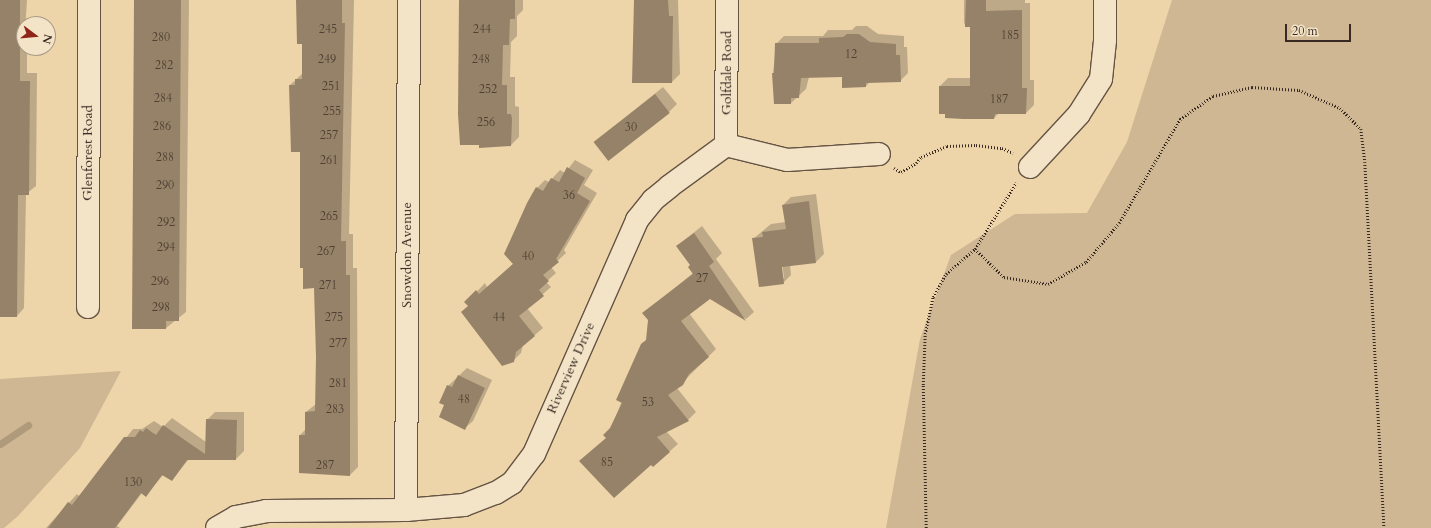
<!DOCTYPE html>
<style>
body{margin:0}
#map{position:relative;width:1431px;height:528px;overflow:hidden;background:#edd4a9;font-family:Cardo,serif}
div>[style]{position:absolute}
.green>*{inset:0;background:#ceb792}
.shadow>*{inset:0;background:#0003}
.stream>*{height:7px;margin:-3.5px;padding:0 3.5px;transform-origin:3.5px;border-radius:3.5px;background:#af9a7b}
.building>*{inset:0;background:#968268;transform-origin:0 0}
.path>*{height:2.5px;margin-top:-1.25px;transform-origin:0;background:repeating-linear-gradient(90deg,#382a22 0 1px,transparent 0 3px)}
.roads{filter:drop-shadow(1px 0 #655444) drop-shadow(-1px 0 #655444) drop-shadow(0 1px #655444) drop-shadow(0 -1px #655444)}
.minor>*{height:22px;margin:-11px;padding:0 11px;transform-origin:11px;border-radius:11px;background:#f3e3c7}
span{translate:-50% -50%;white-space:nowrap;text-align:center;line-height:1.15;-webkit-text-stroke:4px #f3e3c7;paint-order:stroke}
.number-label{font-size:12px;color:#504034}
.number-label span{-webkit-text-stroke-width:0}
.street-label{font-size:14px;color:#382a22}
.north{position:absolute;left:16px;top:16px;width:40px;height:40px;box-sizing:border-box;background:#f3e3c7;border:1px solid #a89985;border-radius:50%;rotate:106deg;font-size:11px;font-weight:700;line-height:16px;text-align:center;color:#382a22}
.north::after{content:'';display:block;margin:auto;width:14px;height:18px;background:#8f2418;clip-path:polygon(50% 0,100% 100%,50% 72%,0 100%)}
.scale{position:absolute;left:1285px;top:24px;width:66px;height:18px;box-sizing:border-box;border:2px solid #382a22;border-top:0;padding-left:5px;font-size:12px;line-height:14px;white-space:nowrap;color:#382a22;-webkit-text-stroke:3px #f3e3c7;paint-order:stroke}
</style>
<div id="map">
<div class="green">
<i style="clip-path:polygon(1172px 0,1431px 0,1431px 528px,886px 528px,920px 339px,951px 255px,1015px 214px,1087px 213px,1127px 142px)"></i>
<i style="clip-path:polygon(121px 371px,80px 448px,18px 516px,4px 528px,0 528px,0 379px)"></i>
</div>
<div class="shadow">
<i style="clip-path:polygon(0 0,27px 0,24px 48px,27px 48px,27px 73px,37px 73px,36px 186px,26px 194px,24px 308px,17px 316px,0 316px)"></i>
<i style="clip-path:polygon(135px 0,189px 0,186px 312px,166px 328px)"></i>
<i style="clip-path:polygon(297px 0,354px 0,349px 234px,353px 234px,353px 268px,357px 268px,358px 467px,350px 475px,300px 472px,300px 435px,306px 429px,306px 412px,316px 404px,317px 357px,315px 287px,301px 151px,290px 85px,303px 73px,303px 43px)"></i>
<i style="clip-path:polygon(459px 0,523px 0,523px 10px,517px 16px,517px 36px,511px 42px,510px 77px,515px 77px,515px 106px,519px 107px,519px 137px,511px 145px)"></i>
<i style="clip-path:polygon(635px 0,678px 0,680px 74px,672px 82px)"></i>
<i style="clip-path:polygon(964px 0,1025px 0,1025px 3px,1030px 3px,1030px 80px,1034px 80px,1034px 105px,1026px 113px,999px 113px,994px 118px,940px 113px,940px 86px,948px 78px,971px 78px,971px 26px,966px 26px,964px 23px)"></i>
<i style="clip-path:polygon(856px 26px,867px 26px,878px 34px,904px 36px,904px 47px,907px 47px,908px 73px,900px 81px,870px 82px,866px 86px,843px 76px,809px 77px,806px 89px,791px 103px,773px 73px,776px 44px,784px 36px,823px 36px,828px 30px,852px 30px)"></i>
<i style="clip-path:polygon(663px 87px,677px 104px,669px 112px,595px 142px)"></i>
<i style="clip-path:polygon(575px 160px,593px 170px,584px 185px,597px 193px,564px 250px,566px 253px,551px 267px,556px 273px,546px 282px,551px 287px,527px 308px,543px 328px,523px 345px,521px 353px,513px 361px,466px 303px,485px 283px,487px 287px,514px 263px,528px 204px,537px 188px,545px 180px,549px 182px,560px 170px,565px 173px)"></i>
<i style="clip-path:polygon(evenodd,816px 194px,824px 254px,816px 262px,790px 265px,791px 275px,783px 283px,753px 239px,771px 224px,786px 222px,783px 205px,791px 197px,816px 194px,782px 262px,784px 278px,782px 278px,782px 262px)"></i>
<i style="clip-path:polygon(702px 226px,722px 253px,716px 259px,754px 312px,746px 319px,710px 298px,689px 313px,716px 349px,677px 388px,696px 412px,688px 420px,666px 431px,678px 444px,653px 466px,607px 438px,647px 339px,649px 320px,644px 313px,693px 273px,691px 265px,677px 246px)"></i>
<i style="clip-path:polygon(467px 368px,492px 380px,473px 421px,465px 428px,446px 405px,448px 386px)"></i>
<i style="clip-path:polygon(215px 412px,244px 412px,244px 451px,236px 459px,189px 459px,172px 480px,164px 474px,146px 495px,142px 493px,117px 526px,120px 528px,46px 528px,77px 494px,80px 497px,133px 429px,142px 429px,154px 421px,163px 427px,172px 418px,206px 442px,207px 420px)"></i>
</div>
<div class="stream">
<i style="left:0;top:444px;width:34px;rotate:-34deg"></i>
</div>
<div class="building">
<i style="clip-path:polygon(0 0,20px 0,20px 81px,30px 81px,29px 195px,18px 195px,17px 317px,0 317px)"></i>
<i style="clip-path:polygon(134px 0,181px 0,179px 321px,166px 321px,166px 329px,132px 329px)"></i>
<i style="clip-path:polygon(296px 0,342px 0,342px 23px,345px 23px,341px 241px,346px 241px,346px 275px,350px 275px,350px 476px,299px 473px,299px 435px,305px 435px,305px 412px,315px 411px,316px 357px,314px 288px,303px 289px,303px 268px,300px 268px,300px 152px,291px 152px,289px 85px,295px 85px,295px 79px,302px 79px,302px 44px,297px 44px)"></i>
<i style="clip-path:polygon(459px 0,515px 0,515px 19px,510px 19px,509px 45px,503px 45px,502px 85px,507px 85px,507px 114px,511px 114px,512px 119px,511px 146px,479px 148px,479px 145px,460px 145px,458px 114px)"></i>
<i style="clip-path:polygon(634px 0,668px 0,669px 16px,673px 16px,672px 83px,632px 83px)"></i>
<i style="clip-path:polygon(966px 0,986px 0,986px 11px,1022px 10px,1022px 88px,1027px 88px,1026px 114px,995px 114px,994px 119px,963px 119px,945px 118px,945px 114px,939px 114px,939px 86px,970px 86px,970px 27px,965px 27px)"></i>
<i style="clip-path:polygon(847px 34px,859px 34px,870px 42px,896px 44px,896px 55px,900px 55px,901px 82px,866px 83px,866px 87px,842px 88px,842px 77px,801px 78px,799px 98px,791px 98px,791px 104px,774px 104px,772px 73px,774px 73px,775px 43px,819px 43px,819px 38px,843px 37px)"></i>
<i style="left:655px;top:94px;width:24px;height:78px;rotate:52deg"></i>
<i style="clip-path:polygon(567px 167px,585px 178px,577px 193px,590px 201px,556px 259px,559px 262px,543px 275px,549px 281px,539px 290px,544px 296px,519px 316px,535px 336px,516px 352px,514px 362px,502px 366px,461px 312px,468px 306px,464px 302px,476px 290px,479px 294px,513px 264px,504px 254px,527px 203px,536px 187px,543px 191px,551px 178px,559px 182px)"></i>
<i style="clip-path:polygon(809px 201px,816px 263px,782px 267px,784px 284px,759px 287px,752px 238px,763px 237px,762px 232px,786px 229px,782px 205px)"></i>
<i style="clip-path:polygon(694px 233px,714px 262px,709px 266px,746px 321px,710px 299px,681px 321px,709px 357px,689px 374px,683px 385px,668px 395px,689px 421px,657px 437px,670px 452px,653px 467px,651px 465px,614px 498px,579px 461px,606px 438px,603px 435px,610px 428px,622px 403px,616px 400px,641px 344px,646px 340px,648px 320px,642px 313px,693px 274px,688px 267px,690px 265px,676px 246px)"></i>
<i style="clip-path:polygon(458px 375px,485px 388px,465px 430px,439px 417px,444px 405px,439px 403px,447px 385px,452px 387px)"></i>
<i style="clip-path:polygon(206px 419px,237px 420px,236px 460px,187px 460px,172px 481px,162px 475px,146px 497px,141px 493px,115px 528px,48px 528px,68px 502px,72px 505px,124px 437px,135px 437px,140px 430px,143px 432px,146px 428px,156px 435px,163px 425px,205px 454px)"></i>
</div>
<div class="path">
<i style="left:894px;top:168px;width:8px;rotate:30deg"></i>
<i style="left:901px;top:172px;width:17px;rotate:-31deg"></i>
<i style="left:916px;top:163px;width:8px;rotate:-50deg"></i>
<i style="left:921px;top:157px;width:28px;rotate:-23deg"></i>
<i style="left:947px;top:146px;width:29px;rotate:-2deg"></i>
<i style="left:976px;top:145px;width:26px;rotate:7deg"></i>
<i style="left:1002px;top:148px;width:12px;rotate:24deg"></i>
<i style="left:975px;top:249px;width:40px;rotate:44deg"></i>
<i style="left:1004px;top:277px;width:45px;rotate:9deg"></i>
<i style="left:1048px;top:284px;width:44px;rotate:-30.1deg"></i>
<i style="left:1086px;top:262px;width:51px;rotate:-49.8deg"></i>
<i style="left:1119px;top:223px;width:121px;rotate:-59.6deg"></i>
<i style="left:1180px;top:119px;width:40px;rotate:-34.9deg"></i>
<i style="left:1213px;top:96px;width:40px;rotate:-13deg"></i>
<i style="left:1252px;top:87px;width:47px;rotate:3.7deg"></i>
<i style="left:1299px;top:90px;width:45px;rotate:23.7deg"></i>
<i style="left:1340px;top:108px;width:30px;rotate:45deg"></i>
<i style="left:1361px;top:129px;width:33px;rotate:83deg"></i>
<i style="left:1365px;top:162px;width:366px;rotate:87deg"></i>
<i style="left:926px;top:528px;width:143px;rotate:-91.2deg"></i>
<i style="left:923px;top:385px;width:51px;rotate:-87.8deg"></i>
<i style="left:925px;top:334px;width:38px;rotate:-78deg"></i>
<i style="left:933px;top:297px;width:26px;rotate:-61deg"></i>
<i style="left:946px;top:274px;width:38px;rotate:-41deg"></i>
<i style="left:975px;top:249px;width:78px;rotate:-58.2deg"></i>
</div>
<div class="roads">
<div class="minor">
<i style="left:726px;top:145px;width:63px;rotate:13.8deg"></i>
<i style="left:787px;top:160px;width:92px;rotate:-3.7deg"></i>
<i style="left:726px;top:145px;width:145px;rotate:-89.6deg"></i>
<i style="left:1030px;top:167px;width:72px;rotate:-47.2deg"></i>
<i style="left:1079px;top:114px;width:41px;rotate:-57.8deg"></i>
<i style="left:1101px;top:79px;width:39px;rotate:-84deg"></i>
<i style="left:1105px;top:40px;width:40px;rotate:-90deg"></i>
<i style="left:88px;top:307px;width:307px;rotate:-89.8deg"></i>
<i style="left:406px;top:510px;width:510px;rotate:-89.66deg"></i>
<i style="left:217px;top:528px;width:22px;rotate:-30deg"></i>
<i style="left:236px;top:517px;width:31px;rotate:-11deg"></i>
<i style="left:266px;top:511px;width:140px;rotate:-0.4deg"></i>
<i style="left:406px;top:510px;width:58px;rotate:-4.9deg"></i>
<i style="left:464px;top:505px;width:34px;rotate:-21deg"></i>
<i style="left:496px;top:493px;width:19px;rotate:-32deg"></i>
<i style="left:512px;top:483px;width:36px;rotate:-53deg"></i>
<i style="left:534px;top:454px;width:256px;rotate:-66.2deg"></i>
<i style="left:637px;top:220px;width:26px;rotate:-51deg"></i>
<i style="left:653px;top:200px;width:22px;rotate:-39deg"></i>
<i style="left:670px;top:186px;width:69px;rotate:-36.2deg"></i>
</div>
</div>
<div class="number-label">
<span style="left:328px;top:30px">245</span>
<span style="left:482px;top:30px">244</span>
<span style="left:1010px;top:36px">185</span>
<span style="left:161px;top:38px">280</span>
<span style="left:851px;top:55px">12</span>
<span style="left:327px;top:60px">249</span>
<span style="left:481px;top:60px">248</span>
<span style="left:164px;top:66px">282</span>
<span style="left:331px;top:87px">251</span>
<span style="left:488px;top:90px">252</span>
<span style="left:163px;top:99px">284</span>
<span style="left:999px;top:100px">187</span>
<span style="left:332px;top:112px">255</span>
<span style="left:486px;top:123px">256</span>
<span style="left:162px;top:127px">286</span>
<span style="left:631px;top:128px">30</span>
<span style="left:329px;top:136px">257</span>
<span style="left:165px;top:158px">288</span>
<span style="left:329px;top:161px">261</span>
<span style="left:165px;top:186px">290</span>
<span style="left:569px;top:196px">36</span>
<span style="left:329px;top:217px">265</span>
<span style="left:166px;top:223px">292</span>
<span style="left:166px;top:248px">294</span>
<span style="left:326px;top:252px">267</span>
<span style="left:528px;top:257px">40</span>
<span style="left:702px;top:279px">27</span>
<span style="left:160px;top:282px">296</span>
<span style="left:328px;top:286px">271</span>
<span style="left:161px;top:308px">298</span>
<span style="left:334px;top:318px">275</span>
<span style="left:499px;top:318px">44</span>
<span style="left:338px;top:344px">277</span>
<span style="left:338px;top:384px">281</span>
<span style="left:464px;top:400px">48</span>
<span style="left:648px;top:403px">53</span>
<span style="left:335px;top:410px">283</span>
<span style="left:607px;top:463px">85</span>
<span style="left:325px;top:466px">287</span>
<span style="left:133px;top:483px">130</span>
</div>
<div class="street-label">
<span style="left:727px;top:73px;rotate:-90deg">Golfdale Road</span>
<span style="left:88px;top:153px;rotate:-90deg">Glenforest Road</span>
<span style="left:407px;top:255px;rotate:-90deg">Snowdon Avenue</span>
<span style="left:571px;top:368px;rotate:-66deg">Riverview Drive</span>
</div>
<div class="north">N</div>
<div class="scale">20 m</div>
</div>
